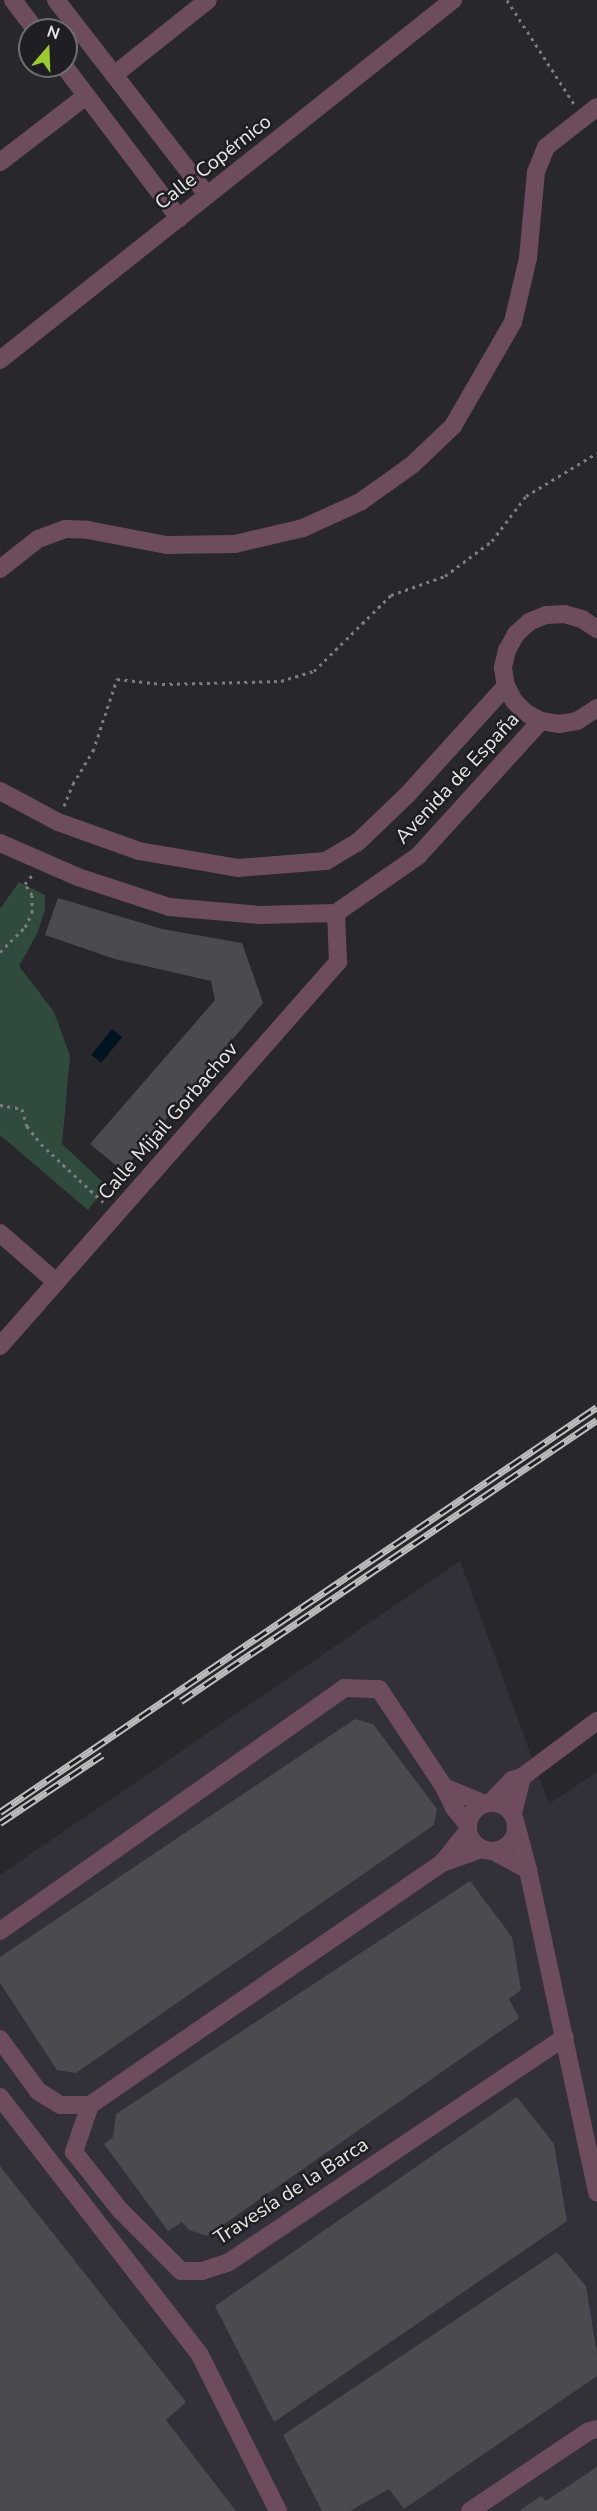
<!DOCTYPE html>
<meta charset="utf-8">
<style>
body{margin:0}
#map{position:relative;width:597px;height:2511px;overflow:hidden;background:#28282c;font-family:"Nunito Sans",sans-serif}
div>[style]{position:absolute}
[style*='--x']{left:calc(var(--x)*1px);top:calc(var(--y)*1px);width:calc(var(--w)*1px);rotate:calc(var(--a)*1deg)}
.built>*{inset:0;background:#323039}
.green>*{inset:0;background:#304a3e}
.water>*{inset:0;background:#001321;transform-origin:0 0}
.building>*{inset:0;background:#4b4a4f}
.path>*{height:3px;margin-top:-1.5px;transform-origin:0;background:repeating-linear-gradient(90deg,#7d7d80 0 3px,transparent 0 7.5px)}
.minor>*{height:18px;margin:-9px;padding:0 9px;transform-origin:9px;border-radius:9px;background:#6d4c5d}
.minor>.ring{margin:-9px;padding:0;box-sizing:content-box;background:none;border:18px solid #6d4c5d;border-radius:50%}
.rail>*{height:7px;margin-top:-3.5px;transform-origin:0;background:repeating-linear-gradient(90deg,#1f1e22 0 14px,#bebec0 0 28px);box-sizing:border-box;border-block:2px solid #bebec0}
span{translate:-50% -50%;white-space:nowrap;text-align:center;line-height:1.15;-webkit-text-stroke:5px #1f1e22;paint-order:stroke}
.street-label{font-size:20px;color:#e8e8ea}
.north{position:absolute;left:18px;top:18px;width:60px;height:60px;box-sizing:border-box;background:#1f1e22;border:2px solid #6f6f72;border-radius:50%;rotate:19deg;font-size:16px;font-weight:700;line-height:24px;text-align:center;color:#e8e8ea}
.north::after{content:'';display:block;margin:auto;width:21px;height:27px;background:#9dca2f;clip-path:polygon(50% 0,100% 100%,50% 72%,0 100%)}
</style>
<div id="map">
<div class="built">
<div style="clip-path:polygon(460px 1561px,549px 1804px,597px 1772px,597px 2511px,0 2511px,0 1875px)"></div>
</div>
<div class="green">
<div style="clip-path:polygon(19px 882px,45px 895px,45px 910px,37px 934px,19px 966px,54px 1012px,70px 1056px,62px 1144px,107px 1186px,88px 1210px,0 1135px,0 909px)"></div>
</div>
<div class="water">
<div style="left:112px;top:1029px;width:13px;height:33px;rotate:39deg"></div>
</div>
<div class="building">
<div style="clip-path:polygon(58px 898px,162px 929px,242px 943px,263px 1003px,123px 1171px,90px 1144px,215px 1000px,211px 981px,115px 959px,45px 935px)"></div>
<div style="clip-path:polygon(355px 1719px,373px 1724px,437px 1809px,434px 1825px,76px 2073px,57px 2070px,0 1983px,0 1957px)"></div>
<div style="clip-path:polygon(470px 1881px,512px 1937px,521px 1990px,509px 1999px,519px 2018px,207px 2236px,189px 2230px,182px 2222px,168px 2231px,104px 2144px,113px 2137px,116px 2114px)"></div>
<div style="clip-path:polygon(517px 2097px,554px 2144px,567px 2221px,274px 2422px,215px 2306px)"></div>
<div style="clip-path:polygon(0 2166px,186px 2402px,166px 2420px,236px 2511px,0 2511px)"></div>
<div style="clip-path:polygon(557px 2252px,586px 2286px,597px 2354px,597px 2376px,404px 2509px,389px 2489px,350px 2511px,322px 2511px,283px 2435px)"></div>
<div style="clip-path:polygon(597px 2467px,597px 2511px,519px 2511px,541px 2496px,546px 2501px)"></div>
</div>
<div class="path">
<div style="--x:507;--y:0;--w:124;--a:57.2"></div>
<div style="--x:64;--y:806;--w:24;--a:-68"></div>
<div style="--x:73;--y:784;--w:39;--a:-59"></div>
<div style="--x:93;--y:751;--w:76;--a:-71.6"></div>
<div style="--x:117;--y:679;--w:45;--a:6.3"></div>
<div style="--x:162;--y:684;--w:119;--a:-1.4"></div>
<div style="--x:281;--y:681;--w:34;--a:-17"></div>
<div style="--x:314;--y:671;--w:108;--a:-44.6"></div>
<div style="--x:391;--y:595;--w:57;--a:-19.4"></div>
<div style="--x:445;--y:576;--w:59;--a:-36.7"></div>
<div style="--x:492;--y:541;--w:56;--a:-52.9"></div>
<div style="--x:526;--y:496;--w:83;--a:-31.2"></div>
<div style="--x:0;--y:952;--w:35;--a:-45"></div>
<div style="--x:25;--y:927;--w:16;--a:-63"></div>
<div style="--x:32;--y:913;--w:18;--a:-90"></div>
<div style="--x:32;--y:895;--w:13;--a:-122"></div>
<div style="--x:25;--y:884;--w:13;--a:-51"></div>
<div style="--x:0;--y:1105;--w:22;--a:10"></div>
<div style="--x:22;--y:1109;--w:18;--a:74"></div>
<div style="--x:27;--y:1126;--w:23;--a:52"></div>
<div style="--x:41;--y:1144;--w:85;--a:43.1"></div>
</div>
<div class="minor">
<div style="--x:13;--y:0;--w:38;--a:53"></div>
<div style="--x:56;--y:0;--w:247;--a:52.2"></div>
<div style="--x:64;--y:66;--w:191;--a:52.9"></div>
<div style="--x:114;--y:75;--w:120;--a:-38.6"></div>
<div style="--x:0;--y:162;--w:108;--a:-37.5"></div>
<div style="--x:0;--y:360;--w:579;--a:-38.47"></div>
<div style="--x:0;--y:569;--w:48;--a:-38.3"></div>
<div style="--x:38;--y:539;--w:29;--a:-20"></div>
<div style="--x:65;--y:529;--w:23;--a:2"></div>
<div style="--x:88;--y:530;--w:80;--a:10.8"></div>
<div style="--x:167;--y:545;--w:68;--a:-0.8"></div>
<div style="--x:235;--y:544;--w:70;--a:-13.2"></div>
<div style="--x:303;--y:528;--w:63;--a:-24.5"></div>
<div style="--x:360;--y:502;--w:64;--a:-35.4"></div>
<div style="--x:412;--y:465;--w:57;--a:-43.6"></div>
<div style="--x:453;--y:426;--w:120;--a:-60"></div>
<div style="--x:513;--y:322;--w:66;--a:-76.8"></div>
<div style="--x:528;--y:258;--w:86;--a:-84.7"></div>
<div style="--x:536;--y:172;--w:27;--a:-68"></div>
<div style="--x:546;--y:147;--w:65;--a:-38.1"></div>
<div style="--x:597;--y:629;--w:18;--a:-146"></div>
<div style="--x:582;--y:619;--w:18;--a:-164"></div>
<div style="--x:565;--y:614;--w:19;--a:177"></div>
<div style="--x:546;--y:615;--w:18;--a:158"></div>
<div style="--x:529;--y:622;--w:18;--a:137"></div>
<div style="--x:516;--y:634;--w:18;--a:119"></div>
<div style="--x:507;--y:650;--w:18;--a:103"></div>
<div style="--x:503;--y:668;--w:18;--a:81"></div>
<div style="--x:506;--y:686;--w:17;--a:62"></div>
<div style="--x:514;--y:701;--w:17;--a:45"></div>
<div style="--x:526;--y:713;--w:17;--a:28"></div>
<div style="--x:541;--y:721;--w:18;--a:9"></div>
<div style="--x:559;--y:724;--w:18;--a:-9"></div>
<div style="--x:577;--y:721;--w:24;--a:-33"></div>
<div style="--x:0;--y:791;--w:66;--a:28.1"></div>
<div style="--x:58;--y:822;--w:86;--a:19.7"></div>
<div style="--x:139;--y:851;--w:100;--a:9.7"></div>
<div style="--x:238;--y:868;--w:88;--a:-4.5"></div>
<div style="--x:326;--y:861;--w:37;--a:-31"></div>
<div style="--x:358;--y:842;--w:69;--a:-43.8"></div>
<div style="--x:408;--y:794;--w:146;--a:-47.8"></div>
<div style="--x:0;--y:843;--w:85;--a:23.6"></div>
<div style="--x:78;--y:877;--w:96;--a:18.2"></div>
<div style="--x:169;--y:907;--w:91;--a:5"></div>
<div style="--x:260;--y:915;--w:76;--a:-1.5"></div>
<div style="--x:336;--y:913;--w:100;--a:-34.8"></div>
<div style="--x:418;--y:856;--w:183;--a:-47.7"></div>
<div style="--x:0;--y:1233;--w:74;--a:41.2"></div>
<div style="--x:0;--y:1346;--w:512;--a:-48.65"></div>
<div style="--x:338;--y:962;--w:49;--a:-92.3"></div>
<div style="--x:522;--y:1777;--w:94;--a:-36.7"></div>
<div class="ring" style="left:468px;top:1803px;width:30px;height:30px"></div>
<div style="--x:490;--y:1803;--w:32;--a:-46"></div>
<div style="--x:512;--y:1780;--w:10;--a:-17"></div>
<div style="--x:522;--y:1777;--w:38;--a:104"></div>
<div style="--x:468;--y:1825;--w:22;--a:-129"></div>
<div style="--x:454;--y:1808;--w:23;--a:-115"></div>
<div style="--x:444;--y:1787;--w:44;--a:22.5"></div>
<div style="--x:468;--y:1831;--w:41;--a:129.1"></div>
<div style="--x:442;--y:1863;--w:42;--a:-19.3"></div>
<div style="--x:493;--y:1851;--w:40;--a:28"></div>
<div style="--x:528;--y:1870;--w:43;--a:-104.7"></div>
<div style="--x:528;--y:1870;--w:330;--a:77.9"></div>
<div style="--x:0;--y:1931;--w:421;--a:-35.2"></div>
<div style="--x:344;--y:1688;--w:35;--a:2"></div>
<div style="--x:379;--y:1689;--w:118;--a:56.4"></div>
<div style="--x:0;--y:2039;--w:64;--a:53.8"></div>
<div style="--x:38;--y:2091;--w:26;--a:32"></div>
<div style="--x:60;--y:2105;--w:30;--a:0"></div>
<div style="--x:90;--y:2105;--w:427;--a:-34.5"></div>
<div style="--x:0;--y:2097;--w:326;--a:52.2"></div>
<div style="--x:200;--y:2355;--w:174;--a:63.4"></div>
<div style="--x:90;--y:2105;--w:50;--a:108.8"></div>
<div style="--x:74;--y:2152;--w:74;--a:51.6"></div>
<div style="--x:120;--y:2210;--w:86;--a:45"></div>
<div style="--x:181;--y:2271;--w:21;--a:0"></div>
<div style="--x:202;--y:2271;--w:28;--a:-18"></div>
<div style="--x:229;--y:2262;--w:404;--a:-33.8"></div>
<div style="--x:470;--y:2511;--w:143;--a:-33.9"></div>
<div style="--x:589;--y:2431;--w:8;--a:-14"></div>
</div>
<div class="rail">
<div style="--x:181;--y:1701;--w:502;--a:-34.04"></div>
<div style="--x:0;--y:1812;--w:721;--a:-34.15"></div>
<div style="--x:0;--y:1823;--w:123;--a:-33.7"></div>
</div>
<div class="street-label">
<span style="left:213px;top:162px;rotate:-38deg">Calle Copérnico</span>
<span style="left:457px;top:778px;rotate:-47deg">Avenida de España</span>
<span style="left:168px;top:1121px;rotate:-49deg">Calle Mijail Gorbachov</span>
<span style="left:291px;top:2191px;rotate:-33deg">Travesía de la Barca</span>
</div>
<div class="north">N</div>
</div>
